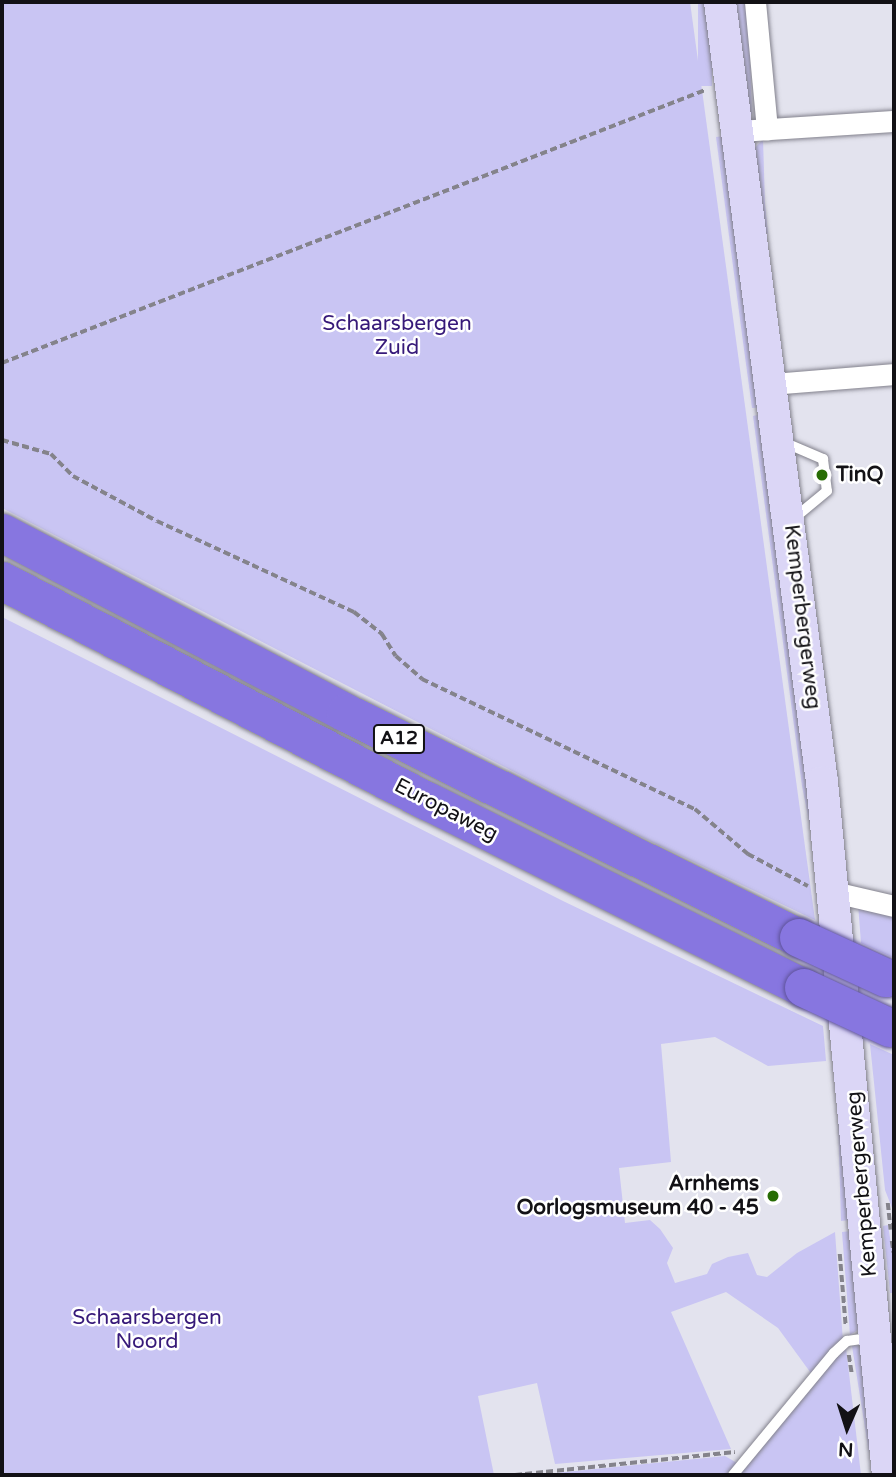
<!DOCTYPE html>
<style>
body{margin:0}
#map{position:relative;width:896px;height:1477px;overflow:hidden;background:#e3e3ee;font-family:"Varela Round",sans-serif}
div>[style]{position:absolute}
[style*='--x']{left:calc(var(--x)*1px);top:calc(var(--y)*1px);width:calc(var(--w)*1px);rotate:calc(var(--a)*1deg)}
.green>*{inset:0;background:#c9c5f3;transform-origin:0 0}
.path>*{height:3.5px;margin-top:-1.75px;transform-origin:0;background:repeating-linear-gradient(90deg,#84838b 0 7px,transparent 0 10.5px)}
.roads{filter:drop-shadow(0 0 2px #82818c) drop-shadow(0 0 2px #82818c)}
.service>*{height:10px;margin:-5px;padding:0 5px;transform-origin:5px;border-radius:5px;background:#fff}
.minor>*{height:21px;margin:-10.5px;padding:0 10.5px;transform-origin:10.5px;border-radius:10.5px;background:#fff}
.secondary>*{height:32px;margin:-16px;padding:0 16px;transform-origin:16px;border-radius:16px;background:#dbd6f6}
.motorway>*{height:38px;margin:-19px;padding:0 19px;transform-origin:19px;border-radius:19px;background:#8776e0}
.bridges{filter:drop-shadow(0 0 2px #5e5399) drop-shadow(0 0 2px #5e5399)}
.motorway-bridge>*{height:38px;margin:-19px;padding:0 19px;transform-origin:19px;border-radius:19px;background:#8776e0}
.dots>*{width:19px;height:19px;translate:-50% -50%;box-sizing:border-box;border:4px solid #fff;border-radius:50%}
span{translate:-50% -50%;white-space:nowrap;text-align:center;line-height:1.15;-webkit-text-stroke:5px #fff;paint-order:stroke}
.shield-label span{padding:2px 5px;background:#fff;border:2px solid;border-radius:5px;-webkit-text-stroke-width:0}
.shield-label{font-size:19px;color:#121115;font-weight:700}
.park-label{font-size:21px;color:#361979}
.poi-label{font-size:21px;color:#121115;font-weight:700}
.left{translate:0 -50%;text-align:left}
.right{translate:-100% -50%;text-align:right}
.street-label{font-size:21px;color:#121115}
.frame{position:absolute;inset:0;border:4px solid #121115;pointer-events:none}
.north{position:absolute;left:812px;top:1393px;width:70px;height:70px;-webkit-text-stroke:5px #fff;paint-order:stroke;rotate:183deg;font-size:19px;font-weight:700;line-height:28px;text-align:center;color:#121115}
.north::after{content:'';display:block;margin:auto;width:24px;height:32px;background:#121115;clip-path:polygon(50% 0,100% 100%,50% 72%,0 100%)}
</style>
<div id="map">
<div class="green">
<div style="clip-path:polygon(2px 2px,690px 2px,815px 920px,629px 831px,2px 508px)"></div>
<div style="left:698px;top:2px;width:14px;height:84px"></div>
<div style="clip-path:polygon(730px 2px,748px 2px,752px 114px,749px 114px)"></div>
<div style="clip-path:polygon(730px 135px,766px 407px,752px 408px,743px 342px,716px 137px)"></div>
<div style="clip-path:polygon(763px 139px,765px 204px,768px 234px,760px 229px,753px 150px)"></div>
<div style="clip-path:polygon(766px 413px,814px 846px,802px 786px,753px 416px)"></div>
<div style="clip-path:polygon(2px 617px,563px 901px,823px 1026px,826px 1061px,768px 1066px,715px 1037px,661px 1044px,671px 1162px,619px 1168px,625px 1223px,650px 1220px,660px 1229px,673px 1248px,667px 1263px,675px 1283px,707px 1274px,712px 1264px,728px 1257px,748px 1253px,757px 1275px,767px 1277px,797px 1253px,835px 1232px,843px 1341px,813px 1376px,778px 1328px,726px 1292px,671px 1312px,731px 1449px,555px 1464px,537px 1383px,478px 1396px,494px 1475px,2px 1475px)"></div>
<div style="clip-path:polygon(858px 904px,894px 912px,894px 958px,861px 943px)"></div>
<div style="clip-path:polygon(870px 1044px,894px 1055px,894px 1238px,892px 1208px,885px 1190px)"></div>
<div style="clip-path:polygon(837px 1082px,850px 1220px,841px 1221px)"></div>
<div style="clip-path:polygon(888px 1225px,894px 1264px,894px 1293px,890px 1293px,883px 1226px)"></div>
<div style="clip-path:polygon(851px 1231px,866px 1325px,850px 1335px,842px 1232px)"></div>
<div style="clip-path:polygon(860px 1345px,872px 1389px,869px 1453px,852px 1346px)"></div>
<div style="clip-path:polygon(846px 1348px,861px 1475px,738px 1475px,836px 1356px)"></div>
<div style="clip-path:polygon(725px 1456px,737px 1463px,726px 1475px,535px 1475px)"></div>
</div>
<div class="path">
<div style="--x:2;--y:363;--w:754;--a:-21.22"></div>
<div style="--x:2;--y:440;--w:51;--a:15.9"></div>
<div style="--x:51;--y:454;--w:31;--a:45"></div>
<div style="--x:73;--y:476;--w:95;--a:28.2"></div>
<div style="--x:157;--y:521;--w:217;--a:24.8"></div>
<div style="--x:354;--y:612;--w:36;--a:38"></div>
<div style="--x:382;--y:634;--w:26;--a:58"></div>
<div style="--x:396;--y:656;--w:35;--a:41"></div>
<div style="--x:422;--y:679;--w:302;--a:25.5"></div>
<div style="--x:695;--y:809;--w:70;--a:40.3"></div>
<div style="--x:748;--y:854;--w:68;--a:28.1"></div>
<div style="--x:888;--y:1203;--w:27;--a:84"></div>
<div style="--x:892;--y:1241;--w:12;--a:81"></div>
<div style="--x:840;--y:1254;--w:73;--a:85.3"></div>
<div style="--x:849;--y:1355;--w:20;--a:81"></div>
<div style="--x:515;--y:1475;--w:221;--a:-6"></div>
</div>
<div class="roads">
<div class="service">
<div style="--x:781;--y:441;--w:46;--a:23.2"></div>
<div style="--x:823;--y:459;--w:32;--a:83"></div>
<div style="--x:827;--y:491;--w:45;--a:140.4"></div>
<div style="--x:733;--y:1475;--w:158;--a:-50.4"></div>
<div style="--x:834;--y:1353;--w:18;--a:-43"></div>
<div style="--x:847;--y:1341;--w:27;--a:-8"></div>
</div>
<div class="minor">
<div style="--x:755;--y:2;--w:128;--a:84.6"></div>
<div style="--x:738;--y:131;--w:156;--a:-3.7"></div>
<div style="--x:771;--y:384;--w:123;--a:-4.6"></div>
<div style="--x:834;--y:892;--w:62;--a:13.1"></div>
</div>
<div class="secondary">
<div style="--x:720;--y:2;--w:787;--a:82.55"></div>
<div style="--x:822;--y:782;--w:696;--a:84.56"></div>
</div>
<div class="motorway">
<div style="--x:2;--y:533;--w:388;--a:27.6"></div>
<div style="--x:346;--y:713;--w:506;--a:26.41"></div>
<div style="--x:2;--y:581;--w:481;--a:27.4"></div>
<div style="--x:429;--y:802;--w:419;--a:26.4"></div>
</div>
</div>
<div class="bridges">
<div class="motorway-bridge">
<div style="--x:799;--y:938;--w:96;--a:24.7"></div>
<div style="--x:804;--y:988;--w:95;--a:24.9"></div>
</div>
</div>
<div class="dots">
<div style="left:822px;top:475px;background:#276c04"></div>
<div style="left:773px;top:1196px;background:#276c04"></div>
</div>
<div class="shield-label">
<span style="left:399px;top:739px">A12</span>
</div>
<div class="park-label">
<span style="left:397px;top:336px">Schaarsbergen<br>Zuid</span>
<span style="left:147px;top:1330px">Schaarsbergen<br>Noord</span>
</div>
<div class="poi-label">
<span class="left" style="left:836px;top:475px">TinQ</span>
<span class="right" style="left:759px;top:1196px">Arnhems<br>Oorlogsmuseum 40 - 45</span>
</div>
<div class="street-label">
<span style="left:802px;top:617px;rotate:83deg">Kemperbergerweg</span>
<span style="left:446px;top:810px;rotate:27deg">Europaweg</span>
<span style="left:862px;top:1184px;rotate:-95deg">Kemperbergerweg</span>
</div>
<div class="frame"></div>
<div class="north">N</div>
</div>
